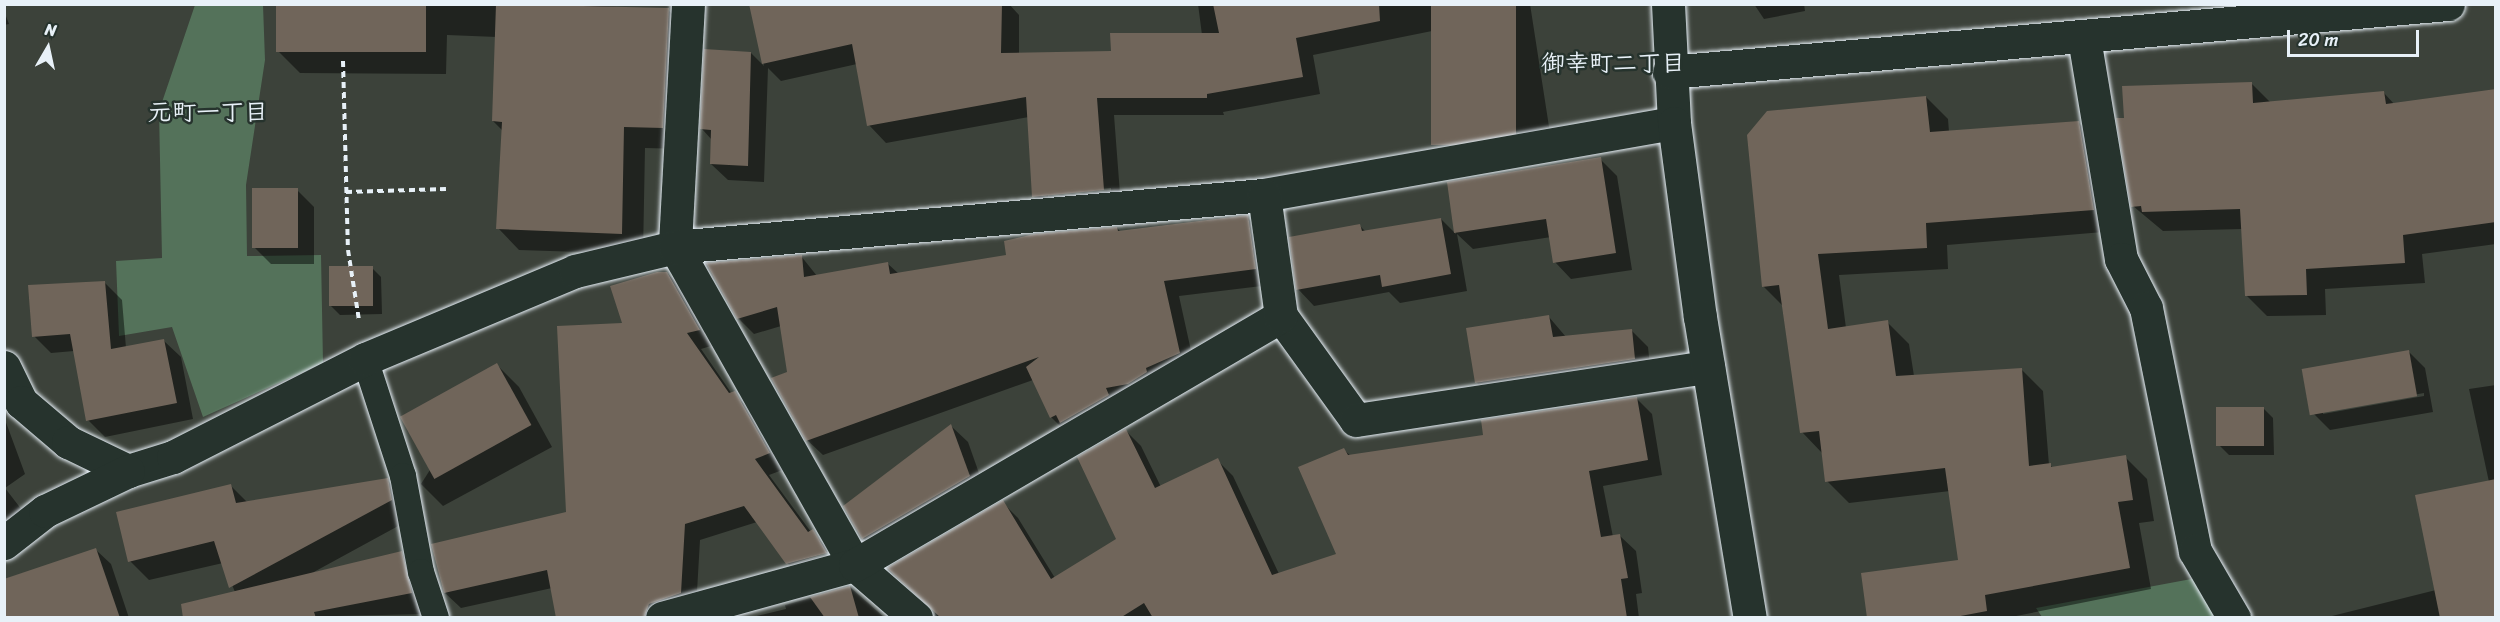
<!DOCTYPE html>
<meta charset="utf-8">
<style>
body{margin:0}
#map{position:relative;width:2500px;height:622px;overflow:hidden;background:#3c423a;font-family:Sriracha,"Klee One",sans-serif}
div>[style]{position:absolute}
[style*='--x']{left:calc(var(--x)*1px);top:calc(var(--y)*1px);width:calc(var(--w)*1px);rotate:calc(var(--a)*1deg)}
.green>*{inset:0;background:#54725a}
.shadow>*{inset:0;background:#0007}
.building>*{inset:0;background:#70655a;transform-origin:0 0}
.path>*{height:4px;margin-top:-2px;transform-origin:0;background:repeating-linear-gradient(90deg,#e8f1f8 0 6px,transparent 0 10.5px)}
.roads{filter:drop-shadow(0 0 2px #e8f1f8) drop-shadow(0 0 2px #e8f1f8)}
.service>*{height:26px;margin:-13px;padding:0 13px;transform-origin:13px;border-radius:13px;background:#26332d}
.minor>*{height:33px;margin:-16.5px;padding:0 16.5px;transform-origin:16.5px;border-radius:16.5px;background:#26332d}
.tertiary>*{height:33px;margin:-16.5px;padding:0 16.5px;transform-origin:16.5px;border-radius:16.5px;background:#26332d}
span{translate:-50% -50%;white-space:nowrap;text-align:center;line-height:1.15;-webkit-text-stroke:5px #26332d;paint-order:stroke}
.neighbourhood-label{font-size:24px;color:#e8f1f8;font-weight:700}
.frame{position:absolute;inset:0;border:6px solid #e8f1f8;pointer-events:none}
.north{position:absolute;left:18px;top:18px;width:60px;height:60px;-webkit-text-stroke:4px #26332d;paint-order:stroke;rotate:9deg;font-size:16px;font-weight:700;line-height:24px;text-align:center;color:#e8f1f8}
.north::after{content:'';display:block;margin:auto;width:21px;height:27px;background:#e8f1f8;clip-path:polygon(50% 0,100% 100%,50% 72%,0 100%)}
.scale{position:absolute;left:2287px;top:30px;width:132px;height:27px;box-sizing:border-box;border:3px solid #e8f1f8;border-top:0;padding-left:8px;font-size:18px;line-height:21px;white-space:nowrap;color:#e8f1f8;-webkit-text-stroke:4px #26332d;paint-order:stroke}
</style>
<div id="map">
<div class="green">
<div style="clip-path:polygon(195px 5px,263px 5px,265px 60px,246px 185px,247px 256px,321px 255px,323px 363px,203px 417px,172px 327px,119px 336px,116px 261px,162px 258px,159px 111px)"></div>
<div style="clip-path:polygon(2202px 577px,2223px 617px,2042px 617px,2036px 608px)"></div>
</div>
<div class="shadow">
<div style="clip-path:polygon(277px 4px,566px 4px,668px 10px,690px 31px,684px 149px,645px 148px,643px 254px,519px 250px,498px 228px,503px 131px,493px 121px,497px 37px,447px 35px,446px 74px,300px 73px,278px 51px)"></div>
<div style="clip-path:polygon(evenodd,751px 4px,1009px 4px,1019px 15px,1019px 54px,1112px 52px,1202px 35px,1198px 4px,1530px 4px,1552px 146px,1473px 159px,1456px 142px,1437px 30px,1313px 55px,1320px 94px,1223px 112px,1224px 115px,1114px 115px,1121px 207px,1051px 214px,1033px 196px,1029px 117px,886px 143px,869px 125px,857px 64px,781px 81px,768px 68px,764px 182px,728px 180px,711px 164px,712px 140px,702px 129px,751px 53px,764px 66px,751px 4px,1111px 188px,1111px 191px,1048px 197px,1048px 194px,1111px 188px)"></div>
<div style="clip-path:polygon(1754px 4px,1804px 4px,1805px 11px,1764px 19px)"></div>
<div style="clip-path:polygon(4px 11px,9px 24px,4px 25px)"></div>
<div style="clip-path:polygon(2251px 83px,2271px 103px,2384px 93px,2395px 105px,2496px 91px,2496px 244px,2422px 254px,2425px 283px,2325px 289px,2326px 315px,2267px 316px,2247px 296px,2242px 229px,2163px 231px,2133px 206px,2126px 119px)"></div>
<div style="clip-path:polygon(1926px 97px,1948px 119px,1949px 132px,2078px 122px,2100px 144px,2115px 231px,1947px 245px,1948px 269px,1839px 275px,1846px 328px,1887px 322px,1909px 344px,1914px 376px,2021px 369px,2043px 391px,2049px 465px,2054px 468px,2125px 457px,2147px 479px,2154px 521px,2139px 523px,2151px 589px,2006px 618px,1868px 618px,1960px 561px,1950px 491px,1849px 503px,1827px 481px,1823px 454px,1802px 432px,1783px 306px,1763px 286px)"></div>
<div style="clip-path:polygon(1600px 159px,1617px 176px,1632px 270px,1571px 279px,1555px 262px,1551px 237px,1473px 249px,1457px 234px,1467px 291px,1400px 303px,1389px 292px,1314px 306px,1298px 289px,1360px 226px,1366px 232px,1441px 219px,1456px 234px,1449px 183px)"></div>
<div style="clip-path:polygon(297px 190px,314px 207px,314px 264px,271px 264px,254px 247px)"></div>
<div style="clip-path:polygon(1247px 217px,1263px 233px,1270px 285px,1179px 296px,1195px 369px,1067px 433px,1051px 417px,1033px 380px,823px 455px,807px 440px,789px 373px,781px 326px,754px 334px,738px 318px,801px 256px,817px 276px,887px 263px,899px 274px,1008px 256px,1117px 228px,1121px 232px)"></div>
<div style="clip-path:polygon(372px 268px,381px 277px,382px 314px,340px 315px,331px 306px)"></div>
<div style="clip-path:polygon(667px 273px,683px 289px,714px 345px,701px 349px,732px 394px,750px 408px,785px 469px,769px 475px,811px 532px,831px 551px,789px 565px,757px 522px,700px 540px,696px 609px,670px 618px,557px 618px,552px 588px,461px 608px,445px 593px,567px 513px,624px 324px)"></div>
<div style="clip-path:polygon(105px 283px,122px 300px,126px 348px,164px 341px,181px 357px,193px 419px,105px 437px,88px 420px,74px 351px,51px 353px,34px 336px)"></div>
<div style="clip-path:polygon(1549px 317px,1566px 337px,1631px 330px,1648px 347px,1651px 375px,1493px 399px,1476px 382px)"></div>
<div style="clip-path:polygon(evenodd,2408px 351px,2425px 368px,2433px 412px,2330px 430px,2313px 413px,2408px 351px,2424px 393px,2424px 396px,2323px 414px,2323px 411px,2424px 393px)"></div>
<div style="clip-path:polygon(497px 365px,519px 387px,552px 447px,443px 506px,421px 484px)"></div>
<div style="clip-path:polygon(2496px 385px,2496px 618px,2324px 618px,2436px 590px,2489px 482px,2469px 389px)"></div>
<div style="clip-path:polygon(1636px 398px,1652px 414px,1662px 475px,1603px 486px,1613px 537px,1620px 536px,1636px 551px,1642px 593px,1636px 594px,1639px 618px,935px 618px,935px 612px,1002px 502px,1018px 518px,1055px 578px,1118px 539px,1125px 430px,1141px 446px,1161px 487px,1217px 460px,1233px 476px,1279px 574px,1338px 555px,1344px 450px,1351px 456px,1485px 436px)"></div>
<div style="clip-path:polygon(2264px 409px,2273px 418px,2274px 455px,2229px 455px,2220px 446px)"></div>
<div style="clip-path:polygon(4px 417px,25px 474px,5px 488px,35px 527px,4px 552px)"></div>
<div style="clip-path:polygon(951px 426px,968px 442px,986px 493px,880px 555px,863px 538px)"></div>
<div style="clip-path:polygon(387px 480px,407px 499px,411px 519px,312px 573px,401px 553px,416px 567px,428px 614px,239px 618px,235px 592px,223px 563px,149px 580px,130px 561px,230px 485px,247px 502px)"></div>
<div style="clip-path:polygon(96px 550px,111px 564px,129px 618px,4px 618px)"></div>
<div style="clip-path:polygon(832px 553px,803px 579px,789px 565px)"></div>
<div style="clip-path:polygon(850px 587px,885px 618px,748px 618px,786px 609px,785px 605px)"></div>
</div>
<div class="building">
<div style="left:276px;top:4px;width:150px;height:48px"></div>
<div style="clip-path:polygon(496px 4px,669px 8px,663px 128px,624px 127px,622px 234px,496px 229px,502px 122px,492px 121px)"></div>
<div style="clip-path:polygon(749px 4px,1002px 4px,1001px 53px,1111px 51px,1110px 33px,1219px 33px,1213px 4px,1379px 4px,1380px 21px,1296px 38px,1303px 77px,1207px 94px,1207px 98px,1097px 98px,1104px 190px,1032px 197px,1026px 97px,867px 126px,852px 44px,762px 64px)"></div>
<div style="left:1431px;top:4px;width:85px;height:141px"></div>
<div style="clip-path:polygon(704px 49px,751px 52px,748px 166px,710px 164px,711px 130px,700px 129px)"></div>
<div style="clip-path:polygon(2252px 82px,2253px 103px,2384px 91px,2386px 104px,2496px 89px,2496px 222px,2403px 235px,2405px 263px,2306px 269px,2307px 295px,2245px 296px,2240px 209px,2142px 212px,2141px 206px,2131px 207px,2116px 118px,2124px 118px,2122px 86px)"></div>
<div style="clip-path:polygon(1926px 96px,1930px 132px,2079px 121px,2094px 210px,1926px 223px,1927px 248px,1818px 254px,1828px 329px,1888px 320px,1896px 376px,2022px 368px,2029px 466px,2051px 463px,2051px 467px,2126px 455px,2133px 500px,2118px 502px,2130px 568px,1985px 595px,1987px 611px,1950px 618px,1867px 618px,1861px 573px,1958px 560px,1945px 468px,1825px 482px,1819px 431px,1800px 433px,1779px 285px,1762px 287px,1747px 135px,1767px 111px)"></div>
<div style="clip-path:polygon(1601px 157px,1616px 253px,1553px 263px,1546px 219px,1454px 233px,1447px 182px)"></div>
<div style="left:252px;top:188px;width:46px;height:60px"></div>
<div style="clip-path:polygon(1248px 215px,1256px 269px,1164px 281px,1180px 353px,1146px 368px,1147px 372px,1128px 384px,1106px 388px,1109px 395px,1060px 423px,1056px 415px,1050px 418px,1026px 367px,1039px 357px,806px 441px,771px 378px,787px 372px,777px 307px,737px 319px,706px 263px,802px 255px,804px 277px,888px 262px,890px 274px,1006px 255px,1004px 241px,1034px 234px,1117px 227px,1118px 231px)"></div>
<div style="clip-path:polygon(1441px 218px,1451px 274px,1382px 287px,1380px 275px,1296px 290px,1289px 237px,1360px 224px,1362px 231px)"></div>
<div style="left:329px;top:266px;width:44px;height:40px"></div>
<div style="clip-path:polygon(657px 272px,667px 272px,700px 330px,687px 333px,729px 393px,735px 391px,770px 453px,755px 459px,808px 532px,813px 529px,827px 553px,786px 564px,744px 506px,685px 524px,681px 593px,649px 604px,644px 618px,556px 618px,547px 570px,444px 593px,431px 544px,566px 512px,557px 326px,622px 323px,610px 286px)"></div>
<div style="clip-path:polygon(105px 281px,111px 349px,164px 339px,177px 403px,86px 421px,70px 334px,32px 337px,28px 285px)"></div>
<div style="clip-path:polygon(1549px 315px,1553px 337px,1632px 329px,1635px 359px,1475px 383px,1466px 328px)"></div>
<div style="left:2409px;top:350px;width:47px;height:109px;rotate:80deg"></div>
<div style="left:497px;top:363px;width:71px;height:111px;rotate:61deg"></div>
<div style="clip-path:polygon(1637px 397px,1648px 460px,1589px 471px,1601px 537px,1620px 534px,1628px 578px,1621px 579px,1627px 618px,1153px 618px,1144px 603px,1120px 618px,941px 618px,887px 568px,1003px 500px,1051px 579px,1116px 539px,1077px 457px,1126px 429px,1155px 488px,1218px 458px,1272px 575px,1336px 554px,1298px 467px,1344px 448px,1348px 455px,1483px 435px,1481px 420px)"></div>
<div style="left:2216px;top:407px;width:48px;height:39px"></div>
<div style="clip-path:polygon(951px 424px,970px 476px,862px 539px,843px 506px)"></div>
<div style="clip-path:polygon(388px 478px,392px 500px,229px 588px,214px 541px,128px 562px,116px 512px,231px 484px,236px 503px)"></div>
<div style="clip-path:polygon(2496px 479px,2496px 618px,2440px 618px,2415px 495px)"></div>
<div style="clip-path:polygon(96px 548px,120px 618px,4px 618px,4px 579px)"></div>
<div style="clip-path:polygon(402px 551px,412px 593px,314px 612px,316px 618px,183px 618px,181px 604px)"></div>
<div style="clip-path:polygon(850px 586px,859px 618px,825px 618px,810px 597px)"></div>
</div>
<div class="path">
<div style="--x:343;--y:61;--w:189;--a:88.5"></div>
<div style="--x:348;--y:250;--w:71;--a:81.1"></div>
<div style="--x:346;--y:192;--w:100;--a:-1.7"></div>
</div>
<div class="roads">
<div class="service">
<div style="--x:365;--y:359;--w:123;--a:72"></div>
<div style="--x:403;--y:476;--w:98;--a:79.4"></div>
<div style="--x:421;--y:572;--w:48;--a:71.9"></div>
</div>
<div class="minor">
<div style="--x:688;--y:4;--w:243;--a:93.1"></div>
<div style="--x:675;--y:247;--w:365;--a:60.5"></div>
<div style="--x:855;--y:565;--w:81;--a:41"></div>
<div style="--x:2084;--y:38;--w:224;--a:80.5"></div>
<div style="--x:2121;--y:259;--w:55;--a:63"></div>
<div style="--x:2146;--y:308;--w:248;--a:78.6"></div>
<div style="--x:2195;--y:551;--w:78;--a:59.8"></div>
<div style="--x:1281;--y:316;--w:128;--a:54.2"></div>
<div style="--x:1356;--y:420;--w:356;--a:-8.6"></div>
<div style="--x:4;--y:367;--w:39;--a:64"></div>
<div style="--x:21;--y:402;--w:62;--a:40.4"></div>
<div style="--x:68;--y:442;--w:67;--a:25.8"></div>
<div style="--x:128;--y:471;--w:47;--a:-17.3"></div>
<div style="--x:173;--y:457;--w:216;--a:-27"></div>
<div style="--x:365;--y:359;--w:228;--a:-22.7"></div>
<div style="--x:575;--y:271;--w:103;--a:-13.5"></div>
<div style="--x:675;--y:247;--w:591;--a:-5.05"></div>
<div style="--x:1264;--y:195;--w:416;--a:-10"></div>
<div style="--x:4;--y:543;--w:52;--a:-38"></div>
<div style="--x:45;--y:511;--w:92;--a:-25.7"></div>
<div style="--x:662;--y:618;--w:200;--a:-15.4"></div>
<div style="--x:855;--y:565;--w:493;--a:-30.3"></div>
<div style="--x:1281;--y:316;--w:122;--a:-98"></div>
</div>
<div class="tertiary">
<div style="--x:1668;--y:4;--w:119;--a:87.1"></div>
<div style="--x:1674;--y:123;--w:196;--a:82.4"></div>
<div style="--x:1700;--y:317;--w:305;--a:80.6"></div>
<div style="--x:1669;--y:72;--w:782;--a:-4.99"></div>
</div>
</div>
<div class="neighbourhood-label">
<span style="left:1613px;top:64px">御幸町二丁目</span>
<span style="left:208px;top:113px">元町一丁目</span>
</div>
<div class="frame"></div>
<div class="north">N</div>
<div class="scale">20 m</div>
</div>
